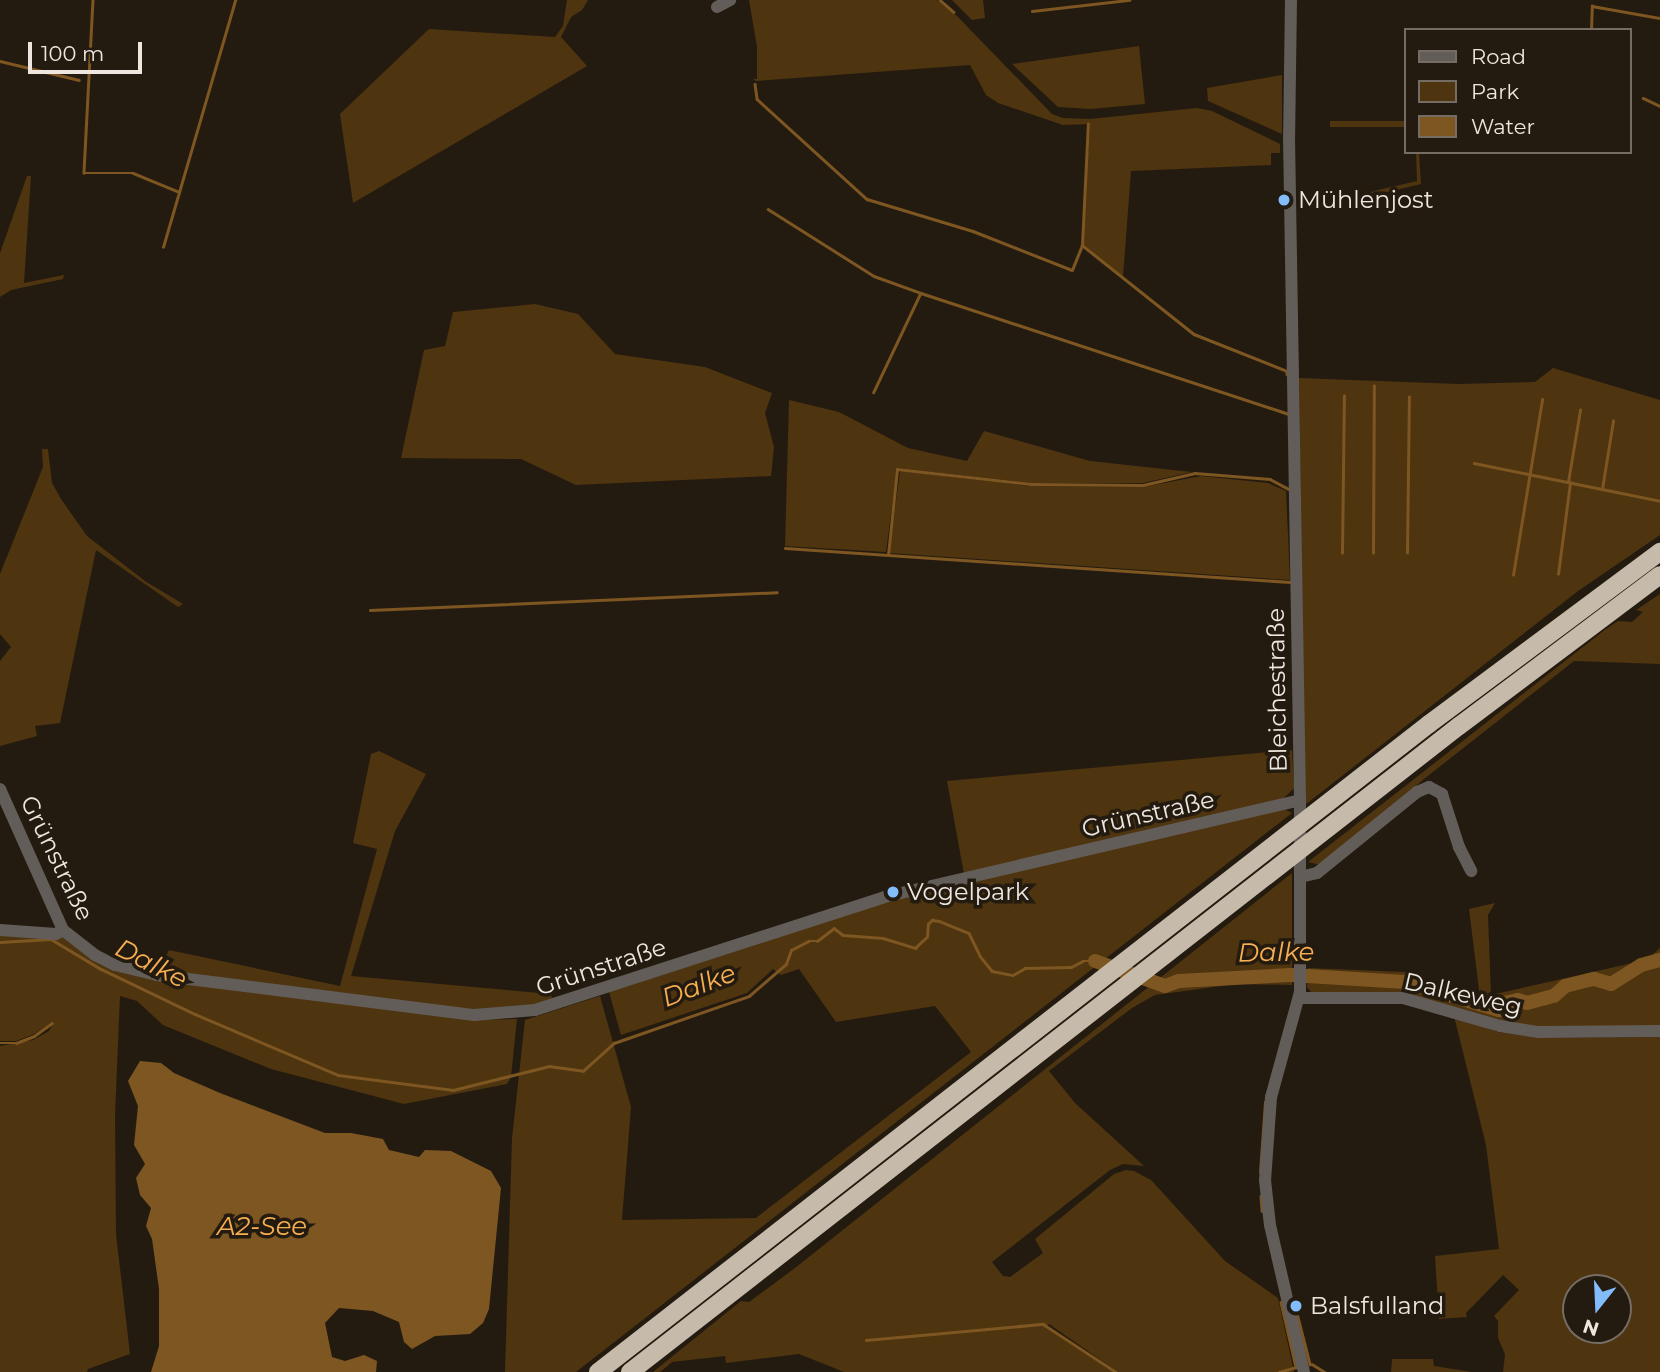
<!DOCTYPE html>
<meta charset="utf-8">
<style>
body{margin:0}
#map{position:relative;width:1660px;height:1372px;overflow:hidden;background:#241b10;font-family:Montserrat,sans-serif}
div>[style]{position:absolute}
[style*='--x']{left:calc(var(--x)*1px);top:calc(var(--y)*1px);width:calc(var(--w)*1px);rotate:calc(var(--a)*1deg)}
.green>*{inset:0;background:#4e340f;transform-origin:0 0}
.water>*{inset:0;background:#7e5621}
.stream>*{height:2.5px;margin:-1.25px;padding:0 1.25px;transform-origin:1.25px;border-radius:1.25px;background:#7e5621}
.river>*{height:14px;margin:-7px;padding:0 7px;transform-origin:7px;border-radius:7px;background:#7e5621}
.minor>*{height:12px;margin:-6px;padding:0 6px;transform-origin:6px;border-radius:6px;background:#625d58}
.highway>*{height:18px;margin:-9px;padding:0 9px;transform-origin:9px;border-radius:9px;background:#c6baab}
.dots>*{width:19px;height:19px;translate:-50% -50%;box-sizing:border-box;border:4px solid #241b10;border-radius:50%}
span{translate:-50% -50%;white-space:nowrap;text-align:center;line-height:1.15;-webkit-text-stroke:7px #241b10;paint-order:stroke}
.poi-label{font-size:24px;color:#eee7e0}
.left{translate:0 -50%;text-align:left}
.street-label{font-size:24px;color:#eee7e0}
.water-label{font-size:26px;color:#f7af51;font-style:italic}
.legend{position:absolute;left:1404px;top:28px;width:228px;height:126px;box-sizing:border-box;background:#241b10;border:2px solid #756d63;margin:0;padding:9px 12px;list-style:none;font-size:21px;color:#eee7e0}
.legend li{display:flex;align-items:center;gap:14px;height:35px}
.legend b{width:35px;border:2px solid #756d63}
.north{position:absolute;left:1562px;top:1274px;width:70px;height:70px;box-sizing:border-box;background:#241b10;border:2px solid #756d63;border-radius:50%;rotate:198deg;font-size:19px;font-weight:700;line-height:28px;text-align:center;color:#eee7e0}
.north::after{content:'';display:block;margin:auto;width:24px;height:32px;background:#82bcfa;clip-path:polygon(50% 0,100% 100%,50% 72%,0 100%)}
.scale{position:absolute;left:28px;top:42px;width:114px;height:32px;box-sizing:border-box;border:4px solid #eee7e0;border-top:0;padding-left:9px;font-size:21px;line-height:24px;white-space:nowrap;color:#eee7e0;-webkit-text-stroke:5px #241b10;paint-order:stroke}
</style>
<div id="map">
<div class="green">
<div style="clip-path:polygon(567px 0,588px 0,582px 10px,571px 17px,561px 37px,587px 66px,353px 203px,340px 114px,429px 29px,555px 37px,563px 26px)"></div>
<div style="clip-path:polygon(749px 0,937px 0,958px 17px,1052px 114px,1063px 118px,1090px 119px,1197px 108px,1212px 111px,1280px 144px,1280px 153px,1271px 153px,1271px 165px,1131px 171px,1123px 277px,1082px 245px,1090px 124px,1063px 125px,998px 103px,986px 95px,970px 65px,756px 81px,753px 79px,757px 79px,757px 47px)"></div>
<div style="clip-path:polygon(952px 0,983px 0,985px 18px,972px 20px)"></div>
<div style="clip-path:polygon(1139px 46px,1145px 104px,1091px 109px,1058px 107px,1012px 64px)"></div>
<div style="clip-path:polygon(1282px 75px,1282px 134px,1208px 101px,1207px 88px)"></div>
<div style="left:1406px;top:121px;width:6px;height:76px;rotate:90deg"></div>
<div style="clip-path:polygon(1416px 152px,1419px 152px,1421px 184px,1358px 199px,1357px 195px,1417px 181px)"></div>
<div style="clip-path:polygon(27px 176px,31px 176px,24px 283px,64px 275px,63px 279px,11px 290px,0 297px,0 253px)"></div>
<div style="clip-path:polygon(535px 304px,578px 314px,615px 354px,705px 367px,772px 393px,765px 413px,774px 447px,771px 476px,576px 485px,521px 459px,401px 458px,424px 350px,445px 346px,453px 312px)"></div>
<div style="clip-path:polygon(1553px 368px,1660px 400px,1660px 535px,1578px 591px,1305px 805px,1299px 378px,1458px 384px,1535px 382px)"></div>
<div style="clip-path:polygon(789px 400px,839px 412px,908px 448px,967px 461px,984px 431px,1090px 461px,1192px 472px,1143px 483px,1031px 483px,897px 468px,886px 552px,785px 546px)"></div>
<div style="clip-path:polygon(42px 449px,48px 449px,52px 483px,61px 499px,87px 536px,145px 581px,183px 604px,178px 607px,96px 550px,60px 723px,35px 726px,37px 736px,0 746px,0 661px,11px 647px,0 634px,0 574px,43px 467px)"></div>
<div style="clip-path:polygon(900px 471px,1030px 486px,1143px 487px,1201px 476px,1268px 483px,1286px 491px,1290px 580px,889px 553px)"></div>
<div style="clip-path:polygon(1660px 594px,1660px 664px,1574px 661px,1424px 779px,1321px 865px,1308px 862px,1606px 629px,1618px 621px,1632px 622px,1643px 612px,1636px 610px)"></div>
<div style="clip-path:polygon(1292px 750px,1294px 788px,1283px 799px,964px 874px,947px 781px)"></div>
<div style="clip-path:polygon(379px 751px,426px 774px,395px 831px,351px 976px,551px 994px,553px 1002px,536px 1006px,475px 1011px,158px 972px,169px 950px,340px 986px,377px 849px,353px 843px,371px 754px)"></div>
<div style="clip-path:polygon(1282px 808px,1292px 813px,576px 1372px,505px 1372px,512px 1138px,525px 1020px,600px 996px,631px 1107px,622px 1220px,756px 1218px,971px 1052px,935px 1006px,836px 1022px,799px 969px,781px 975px,773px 969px,747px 993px,621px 1035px,609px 992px,885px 902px)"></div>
<div style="clip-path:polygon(1292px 873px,1292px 985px,1236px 984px,1155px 995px,1132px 1008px,1049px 1071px,1075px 1103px,1144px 1166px,1123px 1164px,1110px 1170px,992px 1262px,1003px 1276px,1010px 1277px,1043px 1253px,1035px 1239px,1114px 1174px,1126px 1170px,1134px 1171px,1151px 1180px,1225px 1261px,1278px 1298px,1294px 1372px,1118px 1372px,1049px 1324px,1046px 1328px,1113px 1372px,844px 1372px,799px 1354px,726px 1363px,725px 1356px,672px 1362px,660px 1372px,653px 1372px,741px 1301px,749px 1302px,795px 1268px)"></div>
<div style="clip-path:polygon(1495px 903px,1488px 915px,1491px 995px,1646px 960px,1660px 948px,1660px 1028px,1539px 1030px,1462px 1010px,1312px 993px,1307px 987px,1308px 968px,1405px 972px,1480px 998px,1469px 909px)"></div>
<div style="clip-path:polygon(0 933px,65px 937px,92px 958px,474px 1020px,517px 1019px,511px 1077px,507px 1084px,404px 1104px,271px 1069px,163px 1025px,137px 1001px,120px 996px,115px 1115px,116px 1234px,130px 1354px,88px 1369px,87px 1372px,0 1372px,0 1046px,33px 1040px,49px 1031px,54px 1021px,34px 1034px,16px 1041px,0 1041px)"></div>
<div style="clip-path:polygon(evenodd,1454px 1016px,1498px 1032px,1539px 1038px,1660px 1037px,1660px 1372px,1503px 1372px,1505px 1354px,1498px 1338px,1498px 1321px,1494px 1316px,1519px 1290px,1503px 1275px,1466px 1313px,1467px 1317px,1439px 1319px,1435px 1256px,1499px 1249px,1486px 1145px,1454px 1016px,1576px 1288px,1618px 1288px,1618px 1330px,1576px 1330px,1576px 1288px)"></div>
<div style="clip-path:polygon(1392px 1359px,1433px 1359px,1434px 1366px,1472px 1372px,1391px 1372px)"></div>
</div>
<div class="water">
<div style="clip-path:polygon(140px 1061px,161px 1063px,174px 1073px,220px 1093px,325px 1133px,351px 1133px,383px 1139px,389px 1150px,419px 1157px,425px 1150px,451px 1151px,491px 1171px,501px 1188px,489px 1309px,483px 1323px,470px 1334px,435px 1336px,412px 1349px,404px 1342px,399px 1322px,373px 1311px,339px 1308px,325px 1323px,332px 1357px,345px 1361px,364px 1355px,377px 1361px,376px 1372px,151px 1372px,159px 1346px,159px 1289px,152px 1239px,146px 1226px,151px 1208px,140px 1195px,136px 1178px,145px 1164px,134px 1145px,138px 1106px,128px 1081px)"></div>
</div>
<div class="stream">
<div style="--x:93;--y:0;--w:173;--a:93"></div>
<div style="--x:84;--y:173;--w:49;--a:0"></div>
<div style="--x:133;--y:173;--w:50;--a:22.4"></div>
<div style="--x:940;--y:0;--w:18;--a:41"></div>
<div style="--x:1032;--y:11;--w:98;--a:-6.5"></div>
<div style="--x:1591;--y:30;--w:24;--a:-88"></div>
<div style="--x:1592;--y:6;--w:69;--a:10"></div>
<div style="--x:0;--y:61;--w:81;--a:13.5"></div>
<div style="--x:755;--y:84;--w:15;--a:82"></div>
<div style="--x:757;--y:99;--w:149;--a:42.3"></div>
<div style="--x:867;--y:199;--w:111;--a:16.8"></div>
<div style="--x:973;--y:231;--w:106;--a:21.5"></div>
<div style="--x:1072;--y:270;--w:27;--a:-68"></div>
<div style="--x:1082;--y:245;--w:143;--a:38.5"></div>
<div style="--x:1194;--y:334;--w:100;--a:21.7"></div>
<div style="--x:1287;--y:371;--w:3;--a:90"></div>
<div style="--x:1643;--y:98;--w:19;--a:25"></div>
<div style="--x:768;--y:209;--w:125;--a:32.3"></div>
<div style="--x:874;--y:276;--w:50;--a:19.9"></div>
<div style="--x:921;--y:293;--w:110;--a:115.4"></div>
<div style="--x:1082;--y:245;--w:121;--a:-87.2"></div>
<div style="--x:163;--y:247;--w:257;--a:-73.7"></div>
<div style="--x:921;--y:293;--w:386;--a:18.2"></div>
<div style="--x:1474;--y:463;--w:190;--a:11.5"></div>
<div style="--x:1568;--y:482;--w:73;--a:-80.5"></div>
<div style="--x:1602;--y:489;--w:69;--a:-80.8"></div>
<div style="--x:785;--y:548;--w:506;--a:3.85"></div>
<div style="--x:1342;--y:553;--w:157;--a:-89.3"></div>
<div style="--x:1373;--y:553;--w:167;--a:-89.7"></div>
<div style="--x:1407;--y:553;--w:156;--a:-89.3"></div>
<div style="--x:888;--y:555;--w:86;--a:-84"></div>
<div style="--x:897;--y:469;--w:135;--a:6.4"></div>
<div style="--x:1031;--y:484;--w:112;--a:0.5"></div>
<div style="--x:1143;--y:485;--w:53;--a:-13"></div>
<div style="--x:1195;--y:473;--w:75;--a:4.6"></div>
<div style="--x:1270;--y:479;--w:21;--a:28"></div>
<div style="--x:1558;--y:574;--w:92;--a:-82.5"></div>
<div style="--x:1513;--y:575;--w:178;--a:-80.6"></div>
<div style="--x:370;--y:610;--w:407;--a:-2.5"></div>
<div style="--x:0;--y:942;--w:51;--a:-3.4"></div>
<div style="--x:51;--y:939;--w:58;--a:31"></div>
<div style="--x:101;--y:969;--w:104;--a:25.6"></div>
<div style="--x:195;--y:1014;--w:155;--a:23.1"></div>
<div style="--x:338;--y:1075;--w:116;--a:7.4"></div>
<div style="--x:453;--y:1090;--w:99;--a:-14"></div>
<div style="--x:549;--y:1066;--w:34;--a:8"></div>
<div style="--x:583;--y:1071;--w:42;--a:-42.1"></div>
<div style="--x:614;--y:1043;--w:143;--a:-19.2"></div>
<div style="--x:749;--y:996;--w:49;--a:-40.9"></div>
<div style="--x:786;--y:964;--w:15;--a:-70"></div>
<div style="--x:791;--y:950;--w:20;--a:-27"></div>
<div style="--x:809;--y:941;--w:8;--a:0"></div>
<div style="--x:817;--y:941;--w:21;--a:-37"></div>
<div style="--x:834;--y:928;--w:11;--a:38"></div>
<div style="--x:843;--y:935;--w:40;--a:4.3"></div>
<div style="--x:883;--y:938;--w:34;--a:17"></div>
<div style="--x:915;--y:948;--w:16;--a:-43"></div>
<div style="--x:927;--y:937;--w:13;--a:-86"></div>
<div style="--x:928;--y:924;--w:6;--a:-45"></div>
<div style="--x:932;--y:920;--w:7;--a:8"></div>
<div style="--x:939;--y:921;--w:32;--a:22"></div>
<div style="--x:969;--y:933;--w:25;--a:64"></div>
<div style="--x:980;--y:956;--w:19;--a:51"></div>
<div style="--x:992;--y:971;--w:21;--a:11"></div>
<div style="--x:1013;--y:975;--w:14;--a:-30"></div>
<div style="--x:1025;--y:968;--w:46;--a:-1.2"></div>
<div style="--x:1071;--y:967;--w:13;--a:-27"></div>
<div style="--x:1083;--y:961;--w:12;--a:0"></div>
<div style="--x:0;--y:1043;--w:16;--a:0"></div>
<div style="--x:16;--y:1043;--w:19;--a:-21"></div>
<div style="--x:34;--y:1036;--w:22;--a:-36"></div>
<div style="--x:1260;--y:1172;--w:70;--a:-85.9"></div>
<div style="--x:1261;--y:1196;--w:15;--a:86"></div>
<div style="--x:1281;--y:1302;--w:67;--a:77"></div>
<div style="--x:1297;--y:1313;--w:53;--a:75.7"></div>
<div style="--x:866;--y:1340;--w:178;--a:-5.2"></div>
<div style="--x:1043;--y:1324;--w:87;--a:33.3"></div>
<div style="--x:1312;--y:1364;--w:15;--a:32"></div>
<div style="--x:1279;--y:1372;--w:18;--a:-16"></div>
</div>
<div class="river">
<div style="--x:1095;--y:961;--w:74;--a:19.7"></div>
<div style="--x:1165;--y:986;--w:15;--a:-20"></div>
<div style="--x:1179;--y:981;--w:112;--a:-3.1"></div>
<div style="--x:1291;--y:975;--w:114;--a:3.5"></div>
<div style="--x:1405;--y:982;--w:98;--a:16.6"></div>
<div style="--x:1499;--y:1010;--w:9;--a:-54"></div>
<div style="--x:1504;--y:1003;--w:14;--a:-12"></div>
<div style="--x:1518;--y:1000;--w:9;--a:18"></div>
<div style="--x:1527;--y:1003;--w:28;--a:-15"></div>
<div style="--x:1554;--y:996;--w:15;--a:-42"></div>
<div style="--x:1565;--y:986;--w:30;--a:-14"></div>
<div style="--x:1594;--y:979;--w:18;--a:16"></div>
<div style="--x:1611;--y:984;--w:36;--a:-32"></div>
<div style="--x:1641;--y:965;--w:20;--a:-15"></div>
</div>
<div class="minor">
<div style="--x:1291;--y:0;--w:137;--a:90.8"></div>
<div style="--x:1289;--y:137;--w:663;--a:89.05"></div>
<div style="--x:1300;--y:800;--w:192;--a:90"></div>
<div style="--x:1300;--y:992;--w:109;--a:105.4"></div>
<div style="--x:1271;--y:1097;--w:83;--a:94.1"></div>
<div style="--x:1265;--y:1180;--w:45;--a:83.7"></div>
<div style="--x:1270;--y:1225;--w:151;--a:77"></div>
<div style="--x:717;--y:7;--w:15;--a:-28"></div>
<div style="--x:0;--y:789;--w:154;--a:65.9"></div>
<div style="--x:63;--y:930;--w:41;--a:38"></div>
<div style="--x:95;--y:955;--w:22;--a:27"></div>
<div style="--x:115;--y:965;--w:43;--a:13.4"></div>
<div style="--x:157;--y:975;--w:320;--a:7.2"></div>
<div style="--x:474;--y:1015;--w:61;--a:-4.7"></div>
<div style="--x:535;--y:1010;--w:367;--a:-17.9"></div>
<div style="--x:884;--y:897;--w:427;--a:-13.1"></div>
<div style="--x:1300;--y:877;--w:17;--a:-13"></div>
<div style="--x:1317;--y:873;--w:129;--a:-39"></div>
<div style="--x:1417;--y:792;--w:13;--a:-23"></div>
<div style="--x:1429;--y:787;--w:15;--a:28"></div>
<div style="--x:1442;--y:794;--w:56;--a:72.2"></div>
<div style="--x:1459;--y:847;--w:27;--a:63"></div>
<div style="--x:0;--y:930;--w:56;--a:4.1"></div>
<div style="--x:56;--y:934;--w:8;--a:-30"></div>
<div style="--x:1299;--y:998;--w:104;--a:0"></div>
<div style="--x:1403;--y:998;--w:101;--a:16.1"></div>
<div style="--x:1500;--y:1026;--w:39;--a:9"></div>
<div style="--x:1539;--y:1032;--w:121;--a:-0.5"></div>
</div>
<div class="highway">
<div style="--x:598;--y:1372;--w:1054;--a:-37.95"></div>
<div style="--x:1429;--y:724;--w:288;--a:-36.7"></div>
<div style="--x:630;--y:1372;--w:1051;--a:-37.93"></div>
<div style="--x:1459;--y:726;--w:251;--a:-36.9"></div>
</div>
<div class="dots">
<div style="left:1284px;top:200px;background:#82bcfa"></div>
<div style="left:893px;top:892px;background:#82bcfa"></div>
<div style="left:1296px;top:1306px;background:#82bcfa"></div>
</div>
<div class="poi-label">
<span class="left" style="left:1298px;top:200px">Mühlenjost</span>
<span class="left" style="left:907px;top:892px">Vogelpark</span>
<span class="left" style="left:1310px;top:1306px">Balsfulland</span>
</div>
<div class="street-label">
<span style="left:1277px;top:690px;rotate:-91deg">Bleichestraße</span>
<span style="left:1148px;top:814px;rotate:-13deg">Grünstraße</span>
<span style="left:57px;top:858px;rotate:64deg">Grünstraße</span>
<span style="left:601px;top:967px;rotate:-18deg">Grünstraße</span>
<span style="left:1463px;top:994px;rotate:13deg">Dalkeweg</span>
</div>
<div class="water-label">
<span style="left:1276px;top:953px;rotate:-1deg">Dalke</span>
<span style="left:151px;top:964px;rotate:27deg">Dalke</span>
<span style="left:699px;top:986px;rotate:-21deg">Dalke</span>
<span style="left:262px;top:1227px">A2-See</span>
</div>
<ul class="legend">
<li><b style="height:9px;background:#625d58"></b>Road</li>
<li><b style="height:19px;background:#4e340f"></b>Park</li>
<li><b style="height:19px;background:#7e5621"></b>Water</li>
</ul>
<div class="north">N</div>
<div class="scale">100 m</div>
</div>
